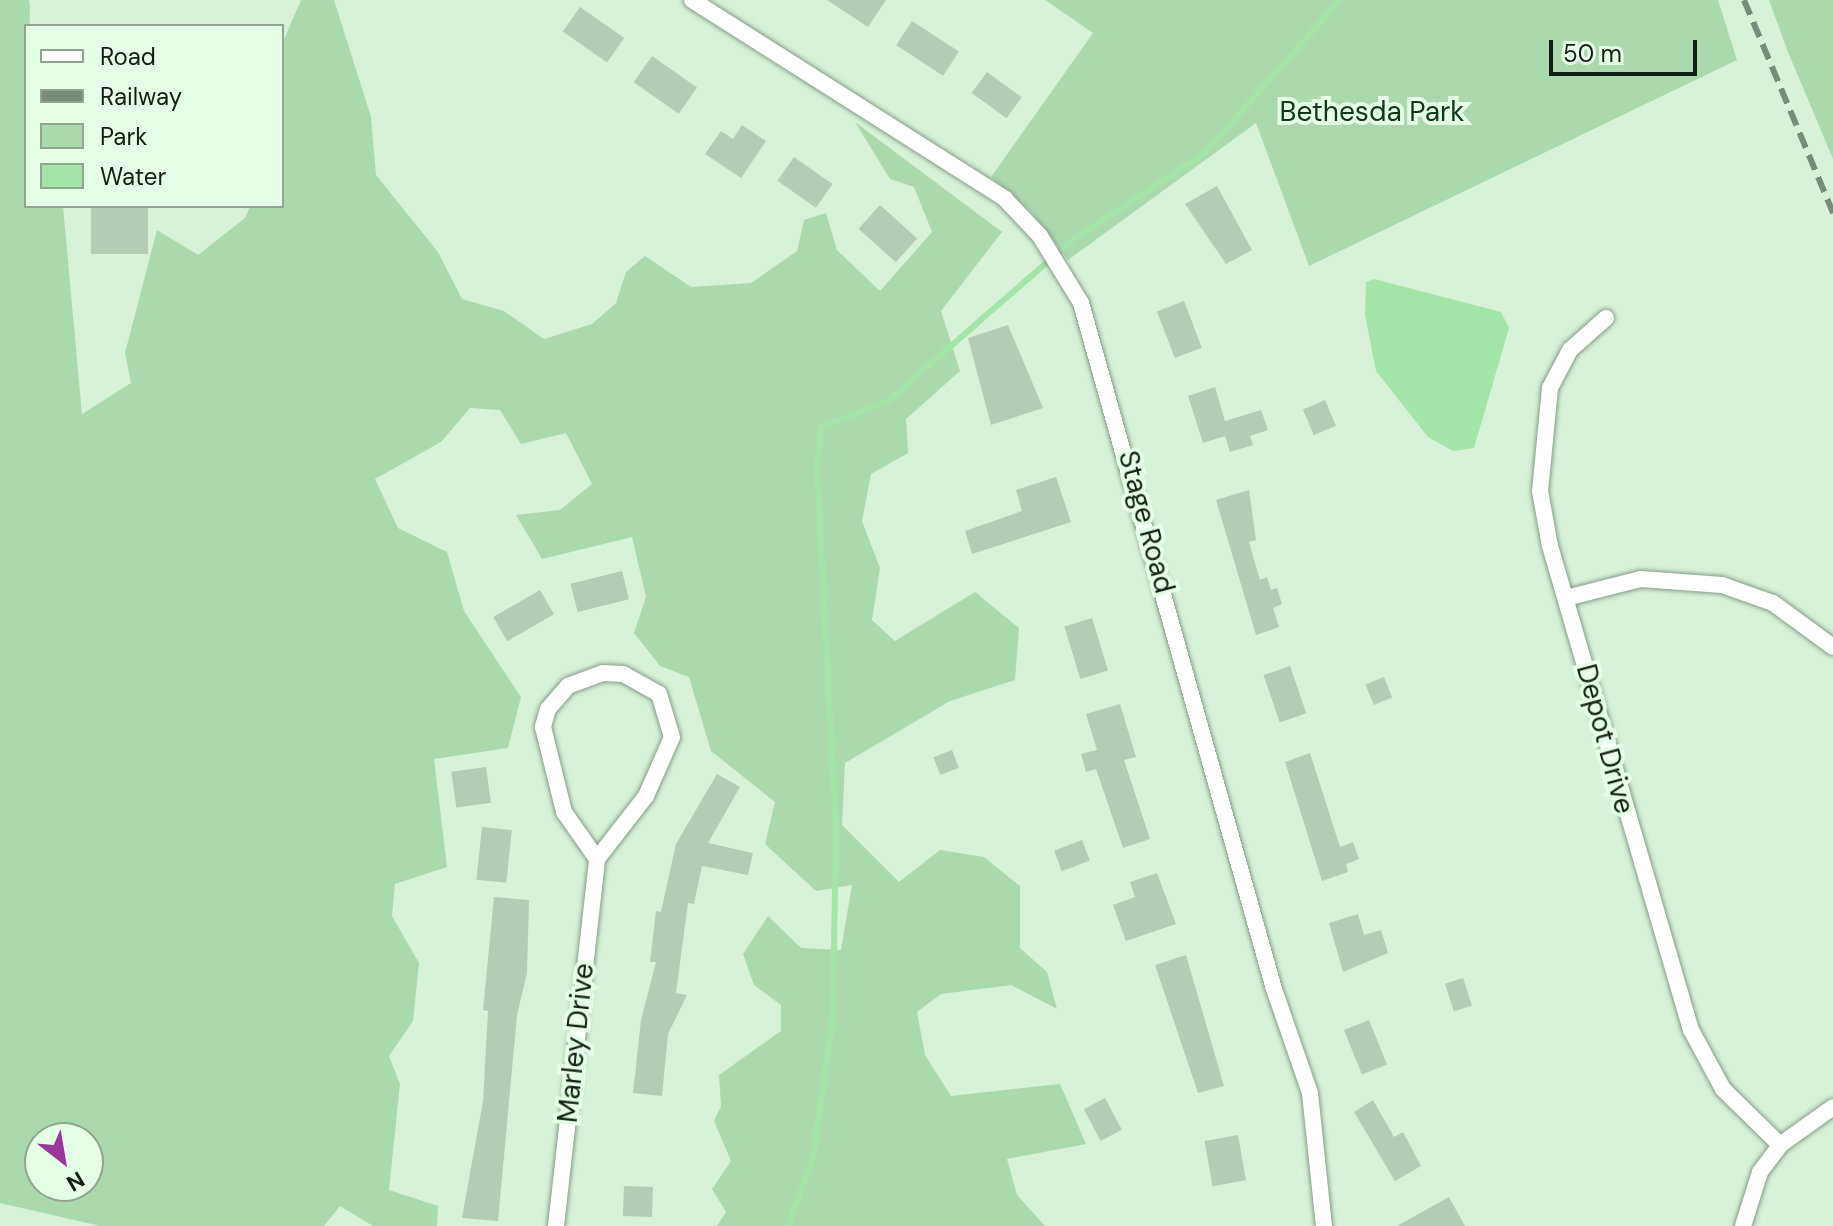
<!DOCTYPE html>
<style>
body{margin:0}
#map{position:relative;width:1833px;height:1226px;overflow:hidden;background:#d8f1d9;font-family:"DM Sans",sans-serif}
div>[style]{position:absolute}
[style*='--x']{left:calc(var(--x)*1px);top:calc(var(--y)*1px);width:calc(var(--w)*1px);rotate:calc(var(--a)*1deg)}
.green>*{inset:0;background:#abd9ae}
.water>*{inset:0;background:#a3e4a8}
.stream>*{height:6px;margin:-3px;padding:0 3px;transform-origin:3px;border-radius:3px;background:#a3e4a8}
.building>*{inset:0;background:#b4ccb5;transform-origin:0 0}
.roads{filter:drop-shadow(0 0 2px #869d87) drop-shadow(0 0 2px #869d87)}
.street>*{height:16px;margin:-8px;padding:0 8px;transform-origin:8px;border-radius:8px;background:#fff}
.rail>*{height:6px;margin-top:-3px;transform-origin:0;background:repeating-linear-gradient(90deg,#798b7a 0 16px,transparent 0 24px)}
span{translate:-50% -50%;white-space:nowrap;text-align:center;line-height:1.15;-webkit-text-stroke:8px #e5ffe6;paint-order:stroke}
.park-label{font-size:28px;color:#0c3a14}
.street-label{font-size:28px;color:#151e16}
.legend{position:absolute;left:24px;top:24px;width:260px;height:184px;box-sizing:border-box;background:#e5ffe6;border:2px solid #92a593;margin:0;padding:10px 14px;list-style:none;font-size:24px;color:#151e16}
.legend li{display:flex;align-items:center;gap:16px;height:40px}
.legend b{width:40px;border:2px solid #92a593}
.north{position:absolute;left:24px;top:1122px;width:80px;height:80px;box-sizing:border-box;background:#e5ffe6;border:2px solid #92a593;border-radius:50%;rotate:149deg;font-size:22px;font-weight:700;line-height:32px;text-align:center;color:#151e16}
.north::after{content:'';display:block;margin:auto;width:28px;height:36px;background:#9a379d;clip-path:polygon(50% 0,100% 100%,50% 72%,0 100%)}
.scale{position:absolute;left:1549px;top:40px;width:148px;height:36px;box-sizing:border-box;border:4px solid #151e16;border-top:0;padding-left:10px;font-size:24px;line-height:28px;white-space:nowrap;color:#151e16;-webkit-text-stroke:6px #e5ffe6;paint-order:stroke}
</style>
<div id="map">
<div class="green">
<div style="clip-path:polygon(evenodd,0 0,29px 0,30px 6px,26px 206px,63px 206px,82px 414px,131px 383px,125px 353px,157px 230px,198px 255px,245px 218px,250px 206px,282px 206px,282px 44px,301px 0,334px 0,371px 117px,376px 175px,438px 252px,462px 299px,504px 311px,544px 339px,592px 324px,616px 303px,626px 272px,645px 256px,691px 287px,751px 283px,797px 251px,804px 220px,826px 213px,837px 250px,880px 291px,932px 232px,914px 187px,890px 179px,855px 122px,1002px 232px,941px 311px,960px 371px,906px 419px,908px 453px,871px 474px,862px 521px,880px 568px,872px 620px,895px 641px,975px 592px,1019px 628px,1015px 680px,950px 701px,845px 763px,842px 825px,899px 882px,940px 850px,984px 857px,1020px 886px,1020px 948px,1047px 972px,1057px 1009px,1011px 985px,941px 994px,917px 1012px,925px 1055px,951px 1096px,1060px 1084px,1086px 1144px,1007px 1159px,1017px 1195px,1045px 1226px,717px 1226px,726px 1212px,712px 1189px,731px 1161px,714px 1121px,721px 1106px,719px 1075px,781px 1031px,781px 1005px,754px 985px,743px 954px,768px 916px,801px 948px,841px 950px,852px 885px,816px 891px,765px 844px,775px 802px,711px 751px,689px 677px,660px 666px,634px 633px,646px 597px,632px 537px,542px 559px,516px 515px,560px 510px,592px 484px,566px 433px,521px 444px,500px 410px,470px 408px,441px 442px,375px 479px,398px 528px,447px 552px,464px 611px,521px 697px,508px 748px,434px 759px,447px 867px,395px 884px,392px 916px,419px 963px,413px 1021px,389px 1056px,400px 1084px,389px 1190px,438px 1206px,437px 1226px,373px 1226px,340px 1206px,324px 1226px,100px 1226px,0 1203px,0 0,88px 1138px,88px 1186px,40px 1186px,40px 1138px,88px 1138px)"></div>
<div style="clip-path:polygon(1045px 0,1718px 0,1737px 60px,1309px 266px,1256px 123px,1068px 260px,1031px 211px,991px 177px,1093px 33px)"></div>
<div style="clip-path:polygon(1769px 0,1833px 0,1833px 159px,1788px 52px)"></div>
</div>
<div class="water">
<div style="clip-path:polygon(1374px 279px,1501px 312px,1509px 328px,1474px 448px,1453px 451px,1428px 437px,1376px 371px,1365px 315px,1366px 282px)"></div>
</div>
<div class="stream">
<div style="--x:788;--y:1226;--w:72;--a:-69.8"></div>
<div style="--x:813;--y:1158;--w:144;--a:-82"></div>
<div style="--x:833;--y:1015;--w:185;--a:-89.1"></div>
<div style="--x:836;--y:830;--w:361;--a:-93"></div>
<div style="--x:817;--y:469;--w:42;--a:-84.6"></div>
<div style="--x:821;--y:427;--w:72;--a:-21.2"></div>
<div style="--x:888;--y:401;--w:248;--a:-41.1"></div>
<div style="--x:1075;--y:238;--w:155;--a:-33.2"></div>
<div style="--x:1205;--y:153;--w:204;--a:-48.6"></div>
</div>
<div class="building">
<div style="clip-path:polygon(827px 0,886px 0,868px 27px)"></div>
<div style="left:580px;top:7px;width:54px;height:30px;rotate:35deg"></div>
<div style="left:912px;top:21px;width:56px;height:29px;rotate:33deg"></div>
<div style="left:652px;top:56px;width:55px;height:32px;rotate:35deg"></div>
<div style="left:987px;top:72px;width:43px;height:26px;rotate:36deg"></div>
<div style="clip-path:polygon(742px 125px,766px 141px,741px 178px,705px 154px,721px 131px,733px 139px)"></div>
<div style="left:794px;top:157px;width:47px;height:29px;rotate:35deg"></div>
<div style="clip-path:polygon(1217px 186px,1252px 250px,1226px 264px,1185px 204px)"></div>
<div style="left:880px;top:205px;width:50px;height:32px;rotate:42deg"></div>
<div style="left:91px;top:206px;width:57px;height:48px"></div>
<div style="left:1184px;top:301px;width:50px;height:29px;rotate:69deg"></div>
<div style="clip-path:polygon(1008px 325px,1043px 408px,991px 425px,968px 338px)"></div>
<div style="clip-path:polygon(1215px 387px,1225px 421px,1261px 410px,1268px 430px,1250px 436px,1253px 445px,1230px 452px,1225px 436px,1203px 443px,1188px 396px)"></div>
<div style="left:1325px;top:400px;width:28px;height:24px;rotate:67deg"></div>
<div style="clip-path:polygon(1056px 477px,1071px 522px,972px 554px,965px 531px,1022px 511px,1016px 490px)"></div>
<div style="clip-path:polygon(1249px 490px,1256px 540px,1249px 542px,1260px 580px,1267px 577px,1271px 590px,1277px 588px,1282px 604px,1273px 608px,1279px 627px,1256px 635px,1216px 500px)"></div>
<div style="left:622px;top:571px;width:29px;height:53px;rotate:76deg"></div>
<div style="left:540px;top:590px;width:28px;height:54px;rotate:60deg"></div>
<div style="left:1092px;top:618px;width:55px;height:29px;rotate:73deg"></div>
<div style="left:1290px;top:666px;width:50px;height:28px;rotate:71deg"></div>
<div style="left:1384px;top:677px;width:22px;height:20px;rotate:68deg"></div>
<div style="clip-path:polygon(1120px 704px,1136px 757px,1124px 760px,1150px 839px,1123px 848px,1096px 769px,1086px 772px,1081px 754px,1097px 750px,1086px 714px)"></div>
<div style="left:952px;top:750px;width:19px;height:20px;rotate:69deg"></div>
<div style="clip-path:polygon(1310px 753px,1340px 847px,1353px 842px,1359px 859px,1346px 864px,1348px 872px,1322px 881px,1285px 762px)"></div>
<div style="left:486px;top:767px;width:36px;height:35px;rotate:82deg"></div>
<div style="clip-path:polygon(717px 774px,740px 787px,708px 843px,753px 853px,748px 875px,702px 866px,694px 904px,688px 903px,676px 993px,687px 995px,668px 1034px,662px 1096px,633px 1093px,641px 1020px,656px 962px,650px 962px,656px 911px,661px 912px,676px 844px)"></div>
<div style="left:482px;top:827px;width:30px;height:53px;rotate:6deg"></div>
<div style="left:1082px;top:840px;width:22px;height:30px;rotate:69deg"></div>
<div style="clip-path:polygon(1157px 873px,1176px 924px,1126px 941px,1113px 905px,1135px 897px,1130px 882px)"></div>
<div style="clip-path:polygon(494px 897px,529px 900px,527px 973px,517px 1015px,498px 1221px,462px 1218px,483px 1101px,488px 1011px,483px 1010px)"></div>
<div style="clip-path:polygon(1358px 914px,1364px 935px,1381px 930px,1388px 953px,1343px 972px,1329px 923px)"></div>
<div style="clip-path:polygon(1186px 955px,1224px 1086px,1198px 1093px,1155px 965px)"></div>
<div style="left:1463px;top:978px;width:29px;height:19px;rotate:72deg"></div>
<div style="left:1369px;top:1020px;width:48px;height:27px;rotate:68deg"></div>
<div style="left:1105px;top:1098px;width:36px;height:24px;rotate:62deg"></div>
<div style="clip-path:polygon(1373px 1100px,1394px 1137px,1403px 1132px,1421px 1166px,1395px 1181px,1354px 1112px)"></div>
<div style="left:1238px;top:1135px;width:46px;height:34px;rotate:80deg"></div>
<div style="left:624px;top:1186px;width:29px;height:30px;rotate:2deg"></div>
<div style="clip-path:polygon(1449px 1197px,1465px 1226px,1397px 1226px)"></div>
</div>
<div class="roads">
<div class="street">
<div style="--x:692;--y:0;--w:371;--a:32.4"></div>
<div style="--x:1005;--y:199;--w:51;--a:46.6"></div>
<div style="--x:1040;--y:236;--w:79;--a:58.5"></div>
<div style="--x:1081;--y:303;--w:713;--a:74.29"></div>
<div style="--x:1274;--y:989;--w:110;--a:70.9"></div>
<div style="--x:1310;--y:1093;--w:134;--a:84"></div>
<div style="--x:1606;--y:318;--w:48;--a:138.4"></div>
<div style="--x:1570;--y:350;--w:43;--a:117.8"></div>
<div style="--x:1550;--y:388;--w:103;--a:95.5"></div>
<div style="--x:1540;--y:491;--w:56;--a:79.7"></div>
<div style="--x:1550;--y:546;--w:504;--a:73.76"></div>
<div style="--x:1691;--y:1030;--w:67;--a:61.5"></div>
<div style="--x:1723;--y:1089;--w:80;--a:44.5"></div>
<div style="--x:1566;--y:598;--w:77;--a:-14.2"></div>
<div style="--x:1641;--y:579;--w:81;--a:4.2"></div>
<div style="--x:1722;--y:585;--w:54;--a:19.4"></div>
<div style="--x:1773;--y:603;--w:74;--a:36.3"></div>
<div style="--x:556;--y:1226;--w:369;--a:-83.6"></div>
<div style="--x:597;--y:859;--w:80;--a:-52.1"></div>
<div style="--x:646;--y:796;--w:64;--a:-66.2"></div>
<div style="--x:672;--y:737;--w:45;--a:-106.8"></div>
<div style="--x:659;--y:694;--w:41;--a:-150.9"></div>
<div style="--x:623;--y:674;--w:20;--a:-177"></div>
<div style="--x:603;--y:673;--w:37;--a:160"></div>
<div style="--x:568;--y:686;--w:30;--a:131"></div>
<div style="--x:548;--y:709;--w:19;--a:106"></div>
<div style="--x:543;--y:727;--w:88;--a:76.1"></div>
<div style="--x:564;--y:812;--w:57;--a:54.9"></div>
<div style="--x:1743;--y:1226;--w:57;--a:-72.5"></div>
<div style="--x:1760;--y:1172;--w:34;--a:-53"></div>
<div style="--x:1780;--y:1145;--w:65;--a:-35.6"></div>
</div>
</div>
<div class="rail">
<div style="--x:1744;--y:0;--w:231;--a:67.3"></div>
</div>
<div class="park-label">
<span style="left:1372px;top:112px">Bethesda Park</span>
</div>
<div class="street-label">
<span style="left:1146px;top:522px;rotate:75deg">Stage Road</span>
<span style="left:1605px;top:739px;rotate:75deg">Depot Drive</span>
<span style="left:576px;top:1043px;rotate:-84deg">Marley Drive</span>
</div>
<ul class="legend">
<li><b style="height:10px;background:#fff"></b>Road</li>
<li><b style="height:10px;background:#798b7a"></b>Railway</li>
<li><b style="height:22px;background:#abd9ae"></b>Park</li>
<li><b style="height:22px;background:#a3e4a8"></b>Water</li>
</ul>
<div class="north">N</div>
<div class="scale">50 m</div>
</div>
